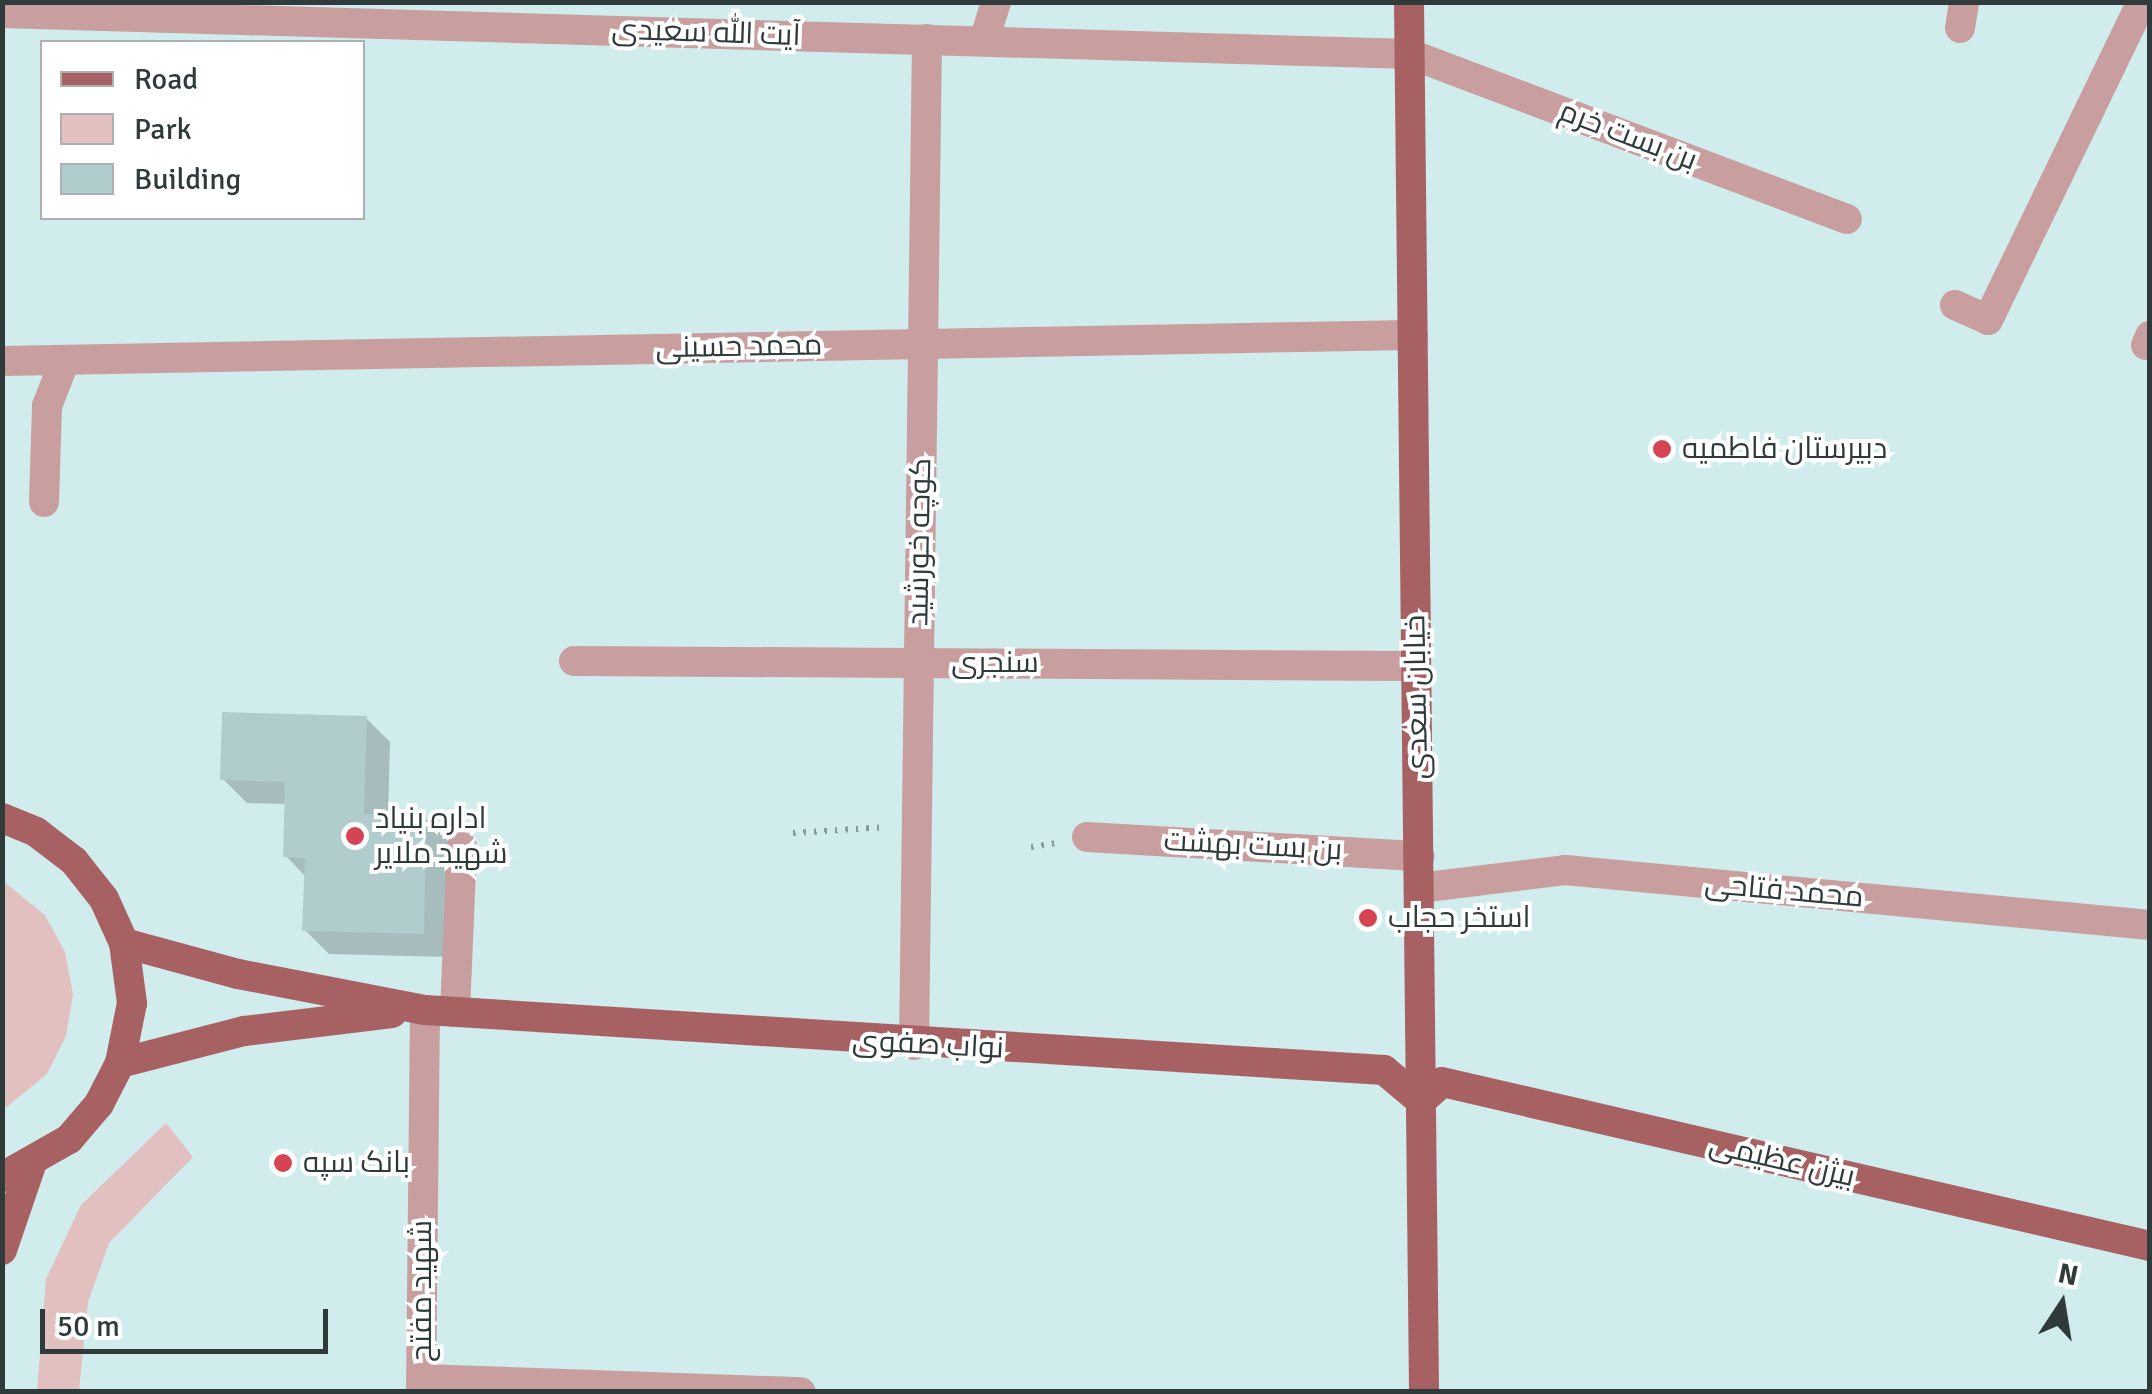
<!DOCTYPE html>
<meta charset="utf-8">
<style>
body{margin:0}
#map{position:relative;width:2152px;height:1394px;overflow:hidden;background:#d0eced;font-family:Signika,Cairo,sans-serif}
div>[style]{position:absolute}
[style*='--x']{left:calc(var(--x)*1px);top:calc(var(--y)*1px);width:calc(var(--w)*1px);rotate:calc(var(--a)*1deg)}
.green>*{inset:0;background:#e3c0c0}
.shadow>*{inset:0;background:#0003}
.building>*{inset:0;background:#b0cccd}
.path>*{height:6px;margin-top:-3px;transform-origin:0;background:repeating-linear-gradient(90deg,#869b9c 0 2.5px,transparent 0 10.5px)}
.minor>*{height:30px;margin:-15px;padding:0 15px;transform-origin:15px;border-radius:15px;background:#c89e9e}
.major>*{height:30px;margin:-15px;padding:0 15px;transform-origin:15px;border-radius:15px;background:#a86163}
.dots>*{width:28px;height:28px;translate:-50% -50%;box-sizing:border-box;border:5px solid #fff;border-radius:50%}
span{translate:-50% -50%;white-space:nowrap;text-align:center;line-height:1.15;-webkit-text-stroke:8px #fff;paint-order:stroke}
.street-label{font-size:30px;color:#2f3a3b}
.poi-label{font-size:30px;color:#2f3a3b}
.left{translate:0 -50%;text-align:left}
.frame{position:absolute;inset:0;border:5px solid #2f3a3b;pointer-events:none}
.legend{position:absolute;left:40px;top:40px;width:325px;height:180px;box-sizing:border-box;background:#fff;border:2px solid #acb0b1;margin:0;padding:12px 18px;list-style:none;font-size:30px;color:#2f3a3b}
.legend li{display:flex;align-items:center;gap:20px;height:50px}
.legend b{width:50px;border:2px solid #acb0b1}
.north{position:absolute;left:2012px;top:1254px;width:100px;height:100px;-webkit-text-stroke:8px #fff;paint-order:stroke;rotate:12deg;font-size:28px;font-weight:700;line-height:40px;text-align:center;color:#2f3a3b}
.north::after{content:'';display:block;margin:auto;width:35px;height:45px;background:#2f3a3b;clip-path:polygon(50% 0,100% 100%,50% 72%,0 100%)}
.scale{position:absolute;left:40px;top:1309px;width:288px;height:45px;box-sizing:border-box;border:5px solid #2f3a3b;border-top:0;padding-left:12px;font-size:30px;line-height:35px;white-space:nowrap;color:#2f3a3b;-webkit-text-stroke:8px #fff;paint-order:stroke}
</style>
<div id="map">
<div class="green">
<div style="clip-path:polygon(3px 881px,45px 915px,65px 952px,73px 994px,66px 1036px,47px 1074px,3px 1110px)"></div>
<div style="clip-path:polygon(166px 1123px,193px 1157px,109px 1243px,88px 1302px,79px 1391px,37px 1391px,46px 1279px,81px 1205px)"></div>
</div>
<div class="shadow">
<div style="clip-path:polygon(366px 718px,390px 742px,388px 817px,425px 818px,449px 842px,447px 957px,329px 954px,305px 930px,306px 877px,286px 856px,287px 804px,247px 803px,223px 779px)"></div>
</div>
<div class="building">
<div style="clip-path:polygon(222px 712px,367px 716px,364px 814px,426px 815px,424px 934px,302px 931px,305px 858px,283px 857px,285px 782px,220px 780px)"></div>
</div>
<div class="path">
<div style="--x:793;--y:833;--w:93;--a:-3.7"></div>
<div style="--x:1031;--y:847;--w:25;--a:-9"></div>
</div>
<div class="minor">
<div style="--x:2;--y:13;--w:1409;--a:1.67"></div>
<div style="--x:1410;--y:54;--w:467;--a:20.7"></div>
<div style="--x:1960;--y:28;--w:26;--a:-81"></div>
<div style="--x:984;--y:41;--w:41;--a:-72.9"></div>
<div style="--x:1955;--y:305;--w:36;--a:24"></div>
<div style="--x:1988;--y:320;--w:353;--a:-64.2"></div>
<div style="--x:2146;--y:345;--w:10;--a:-66"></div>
<div style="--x:2;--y:361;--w:1411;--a:-1.06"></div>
<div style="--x:44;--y:502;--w:96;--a:-88.2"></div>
<div style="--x:47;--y:406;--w:49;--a:-68.6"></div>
<div style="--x:574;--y:661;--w:842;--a:0.34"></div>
<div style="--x:1087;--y:837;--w:333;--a:3.3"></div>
<div style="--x:1419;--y:888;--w:147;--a:-7"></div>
<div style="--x:1565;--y:870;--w:588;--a:5.37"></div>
<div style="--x:455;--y:1012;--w:165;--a:-87.6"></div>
<div style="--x:914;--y:1045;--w:1006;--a:-89.26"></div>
<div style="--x:422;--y:1379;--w:379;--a:2"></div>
<div style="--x:421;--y:1392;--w:382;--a:-89.4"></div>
</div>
<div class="major">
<div style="--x:1409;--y:2;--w:1390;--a:89.38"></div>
<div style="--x:2;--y:818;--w:37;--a:22"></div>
<div style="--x:36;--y:832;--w:48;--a:37.3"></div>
<div style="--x:74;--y:861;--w:48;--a:51.7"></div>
<div style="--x:104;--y:899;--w:48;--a:65.6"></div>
<div style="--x:124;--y:943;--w:61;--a:82.4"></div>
<div style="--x:132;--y:1003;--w:61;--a:101.3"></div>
<div style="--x:120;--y:1063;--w:46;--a:117.1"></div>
<div style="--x:99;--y:1104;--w:46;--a:130.6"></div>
<div style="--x:69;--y:1139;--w:77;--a:150.4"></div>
<div style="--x:124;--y:943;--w:118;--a:15.2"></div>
<div style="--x:238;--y:974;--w:190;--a:10.9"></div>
<div style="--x:425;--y:1010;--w:961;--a:3.58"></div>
<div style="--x:1384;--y:1070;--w:48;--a:40"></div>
<div style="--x:1421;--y:1101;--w:28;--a:-42"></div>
<div style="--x:1442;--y:1082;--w:727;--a:13.04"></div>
<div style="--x:120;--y:1063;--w:128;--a:-14.5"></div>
<div style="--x:244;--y:1031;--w:149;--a:-6.9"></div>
<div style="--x:2;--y:1250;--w:90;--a:-71.2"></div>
</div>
<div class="dots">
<div style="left:1662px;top:449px;background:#d44453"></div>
<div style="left:355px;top:836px;background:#d44453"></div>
<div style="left:1368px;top:918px;background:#d44453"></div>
<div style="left:283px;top:1163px;background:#d44453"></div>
</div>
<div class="street-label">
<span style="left:706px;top:33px;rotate:2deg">آیت الله سعیدی</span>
<span style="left:1628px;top:136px;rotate:21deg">بن بست خرم</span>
<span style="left:739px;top:347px;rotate:-1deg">محمد حسینی</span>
<span style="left:920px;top:542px;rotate:-89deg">کوچه خورشید</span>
<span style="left:995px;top:663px">سنجری</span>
<span style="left:1417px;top:697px;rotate:-91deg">خیابان سعدی</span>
<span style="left:1253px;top:846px;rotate:3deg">بن بست بهشت</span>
<span style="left:1784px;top:891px;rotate:5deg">محمد فتاحی</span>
<span style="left:928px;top:1045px;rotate:3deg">نواب صفوی</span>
<span style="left:1782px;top:1161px;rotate:13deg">بیژن عظیمی</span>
<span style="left:422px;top:1291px;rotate:-90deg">شهید مفتح</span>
</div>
<div class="poi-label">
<span class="left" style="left:1682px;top:449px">دبیرستان فاطمیه</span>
<span class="left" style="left:375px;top:836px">اداره بنیاد<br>شهید ملایر</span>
<span class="left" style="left:1388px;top:918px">استخر حجاب</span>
<span class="left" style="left:303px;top:1163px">بانک سپه</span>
</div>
<div class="frame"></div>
<ul class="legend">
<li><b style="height:12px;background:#a86163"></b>Road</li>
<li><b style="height:28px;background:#e3c0c0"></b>Park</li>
<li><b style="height:28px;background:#b0cccd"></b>Building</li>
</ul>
<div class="north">N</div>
<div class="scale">50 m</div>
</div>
